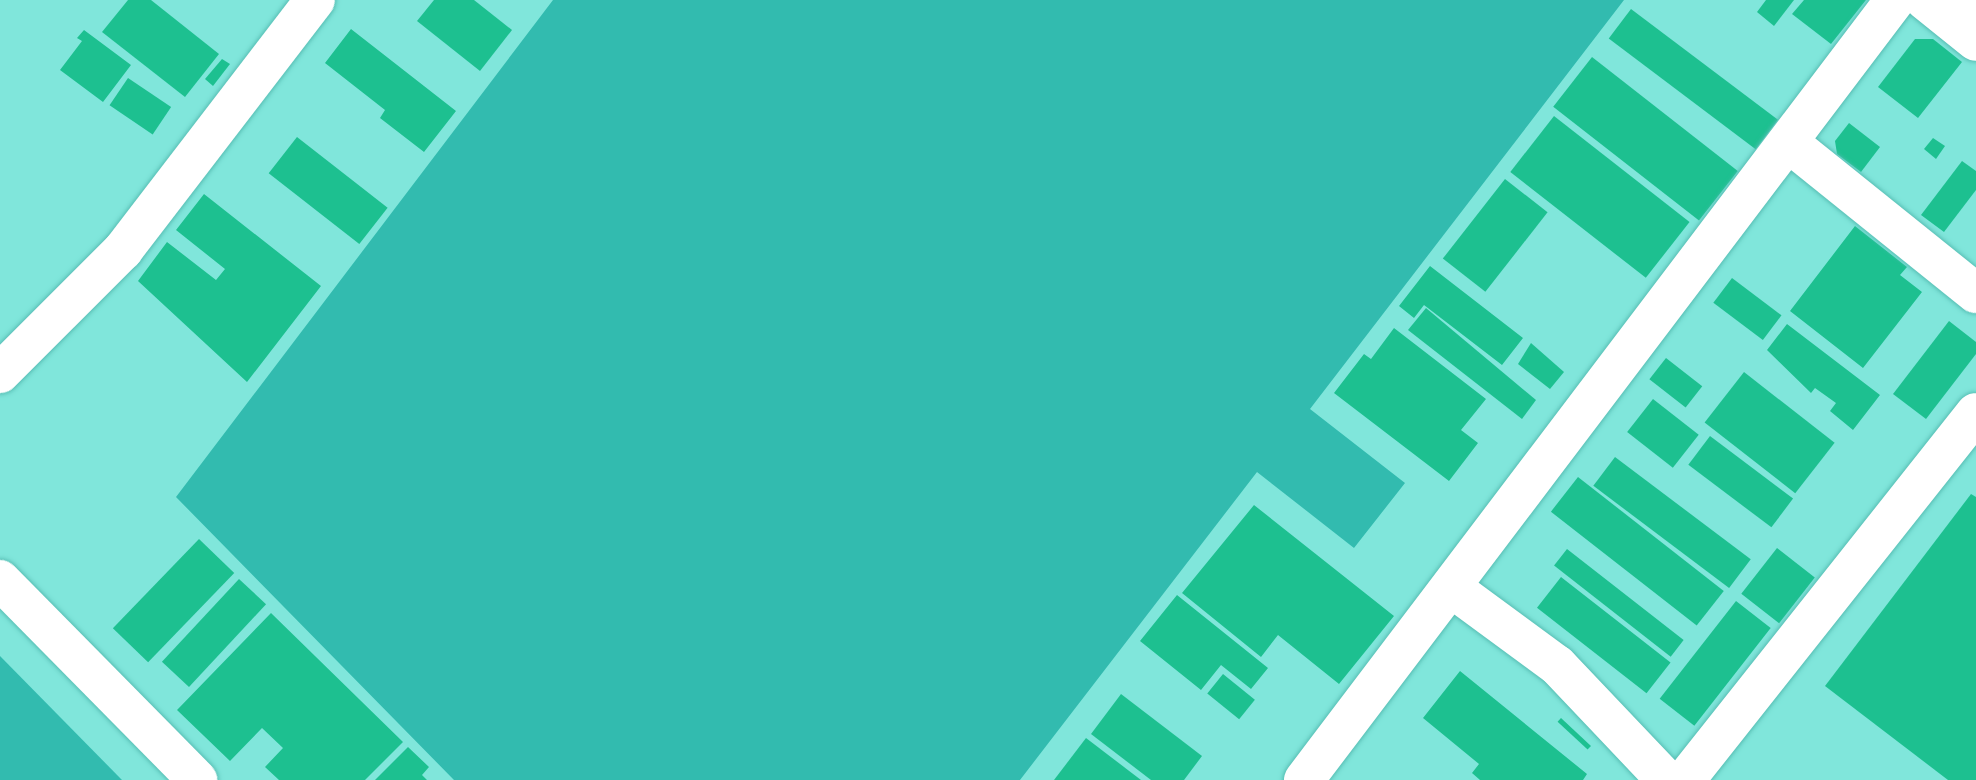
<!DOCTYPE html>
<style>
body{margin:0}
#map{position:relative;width:1976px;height:780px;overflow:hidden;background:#80e6db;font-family:"Space Grotesk",sans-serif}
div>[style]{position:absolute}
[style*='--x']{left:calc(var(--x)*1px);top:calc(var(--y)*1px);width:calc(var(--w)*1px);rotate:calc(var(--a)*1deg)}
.water>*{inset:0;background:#32bbaf}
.building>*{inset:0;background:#1dc090;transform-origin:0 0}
.roads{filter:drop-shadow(0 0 2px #57beb4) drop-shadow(0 0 2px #57beb4)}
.minor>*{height:40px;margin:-20px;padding:0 20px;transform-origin:20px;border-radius:20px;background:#fff}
span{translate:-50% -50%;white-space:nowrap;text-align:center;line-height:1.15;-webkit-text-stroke:6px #8ef4e9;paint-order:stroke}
</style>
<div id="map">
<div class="water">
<div style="clip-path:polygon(553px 0,1624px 0,1310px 409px,1405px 483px,1354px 548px,1257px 472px,1020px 780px,454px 780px,176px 497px)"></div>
<div style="clip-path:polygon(0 656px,122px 780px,0 780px)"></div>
</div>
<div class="building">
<div style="clip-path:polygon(128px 0,151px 0,219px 54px,185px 97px,102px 32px)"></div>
<div style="clip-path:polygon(434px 0,474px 0,512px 30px,480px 71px,417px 21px)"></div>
<div style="clip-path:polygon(1766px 0,1794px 0,1774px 26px,1757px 12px)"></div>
<div style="clip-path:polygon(1804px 0,1866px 0,1831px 44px,1792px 14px)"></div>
<div style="left:1631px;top:9px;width:184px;height:37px;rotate:37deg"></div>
<div style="clip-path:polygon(351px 29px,456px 111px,424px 152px,380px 118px,385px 110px,325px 63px)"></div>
<div style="clip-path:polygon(84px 30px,131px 65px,103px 102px,60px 70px,82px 41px,77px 38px)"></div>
<div style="clip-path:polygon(1915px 39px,1933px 39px,1962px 62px,1918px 118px,1878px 87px)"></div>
<div style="left:1592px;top:57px;width:185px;height:63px;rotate:38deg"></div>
<div style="clip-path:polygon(222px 59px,230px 64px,213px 86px,205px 79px)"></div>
<div style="left:128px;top:78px;width:52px;height:33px;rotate:34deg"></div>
<div style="left:1554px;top:116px;width:172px;height:71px;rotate:38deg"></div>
<div style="clip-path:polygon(1849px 123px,1880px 147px,1861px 172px,1837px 154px,1835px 141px)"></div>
<div style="left:297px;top:137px;width:115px;height:46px;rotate:38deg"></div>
<div style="clip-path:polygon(1933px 138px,1945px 146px,1936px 159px,1924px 149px)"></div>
<div style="clip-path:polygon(1962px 161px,1976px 171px,1976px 190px,1944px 232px,1921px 215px)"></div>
<div style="left:1505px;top:179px;width:54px;height:101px;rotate:38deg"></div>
<div style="clip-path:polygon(204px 194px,321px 286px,247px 382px,138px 281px,167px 242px,216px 280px,225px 269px,176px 230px)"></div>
<div style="clip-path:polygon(1855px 226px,1907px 267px,1900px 275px,1922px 292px,1863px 368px,1790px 311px)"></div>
<div style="clip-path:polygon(1430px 266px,1523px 338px,1502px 365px,1424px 305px,1414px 318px,1399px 306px)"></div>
<div style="left:1732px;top:278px;width:62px;height:31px;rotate:37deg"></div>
<div style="clip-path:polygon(1426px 308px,1536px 400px,1522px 419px,1408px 330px)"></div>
<div style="clip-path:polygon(1949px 321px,1976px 342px,1976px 354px,1926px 419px,1893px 394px)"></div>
<div style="clip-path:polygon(1787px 324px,1880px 395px,1853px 430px,1830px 411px,1836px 403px,1815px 388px,1811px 393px,1767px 350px)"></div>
<div style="clip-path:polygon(1394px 328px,1486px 399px,1461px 430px,1478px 443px,1449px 481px,1334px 393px,1364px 354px,1371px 359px)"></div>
<div style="clip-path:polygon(1531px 343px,1564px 372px,1550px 389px,1518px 364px)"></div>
<div style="left:1666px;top:358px;width:46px;height:27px;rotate:38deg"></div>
<div style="left:1744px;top:372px;width:115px;height:64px;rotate:38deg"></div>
<div style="left:1653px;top:399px;width:58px;height:42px;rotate:38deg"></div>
<div style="left:1710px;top:436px;width:104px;height:36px;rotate:37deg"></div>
<div style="left:1615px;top:457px;width:170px;height:36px;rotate:37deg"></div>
<div style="left:1578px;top:477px;width:185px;height:44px;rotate:38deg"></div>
<div style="clip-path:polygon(1971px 494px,1976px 497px,1976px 780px,1948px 780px,1825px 686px)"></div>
<div style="clip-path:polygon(1254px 505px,1394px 616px,1339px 684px,1278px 635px,1261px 657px,1182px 593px)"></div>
<div style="left:199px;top:539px;width:49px;height:124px;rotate:44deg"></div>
<div style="left:1777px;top:548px;width:48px;height:58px;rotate:38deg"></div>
<div style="left:1567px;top:549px;width:148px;height:21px;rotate:38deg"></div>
<div style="left:1561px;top:577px;width:139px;height:39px;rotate:38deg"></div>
<div style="left:239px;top:579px;width:37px;height:113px;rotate:43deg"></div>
<div style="clip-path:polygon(1177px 595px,1268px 668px,1251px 689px,1221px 665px,1201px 690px,1140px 641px)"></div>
<div style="left:1736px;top:601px;width:44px;height:124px;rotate:38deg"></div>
<div style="clip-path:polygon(271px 613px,403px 742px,365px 780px,279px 780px,265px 767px,283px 748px,262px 728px,230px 761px,177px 710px)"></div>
<div style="clip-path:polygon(1460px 671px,1587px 774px,1583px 780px,1480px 780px,1472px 773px,1479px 764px,1423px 718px)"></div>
<div style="left:1223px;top:674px;width:41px;height:25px;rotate:39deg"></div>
<div style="clip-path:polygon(1121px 694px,1202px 756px,1184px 780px,1151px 780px,1091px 734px)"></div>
<div style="left:1561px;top:718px;width:41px;height:5px;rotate:43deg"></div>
<div style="clip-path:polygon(1086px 738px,1141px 780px,1054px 780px)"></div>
<div style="clip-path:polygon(408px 747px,429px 767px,422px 775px,427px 780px,375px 780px)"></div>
</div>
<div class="roads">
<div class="minor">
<div style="--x:1925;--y:0;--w:65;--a:38.8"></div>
<div style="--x:1974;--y:0;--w:2;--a:27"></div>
<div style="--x:1788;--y:142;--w:241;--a:38.8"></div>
<div style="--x:0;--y:373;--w:174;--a:-45"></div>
<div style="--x:123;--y:250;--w:315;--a:-52.5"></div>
<div style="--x:0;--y:580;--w:281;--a:45.4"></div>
<div style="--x:1452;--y:588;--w:130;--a:36.3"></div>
<div style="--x:1557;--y:665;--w:158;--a:46.5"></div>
<div style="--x:1304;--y:780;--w:979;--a:-52.85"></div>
<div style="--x:1685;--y:780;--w:468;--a:-51.6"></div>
</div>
</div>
</div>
